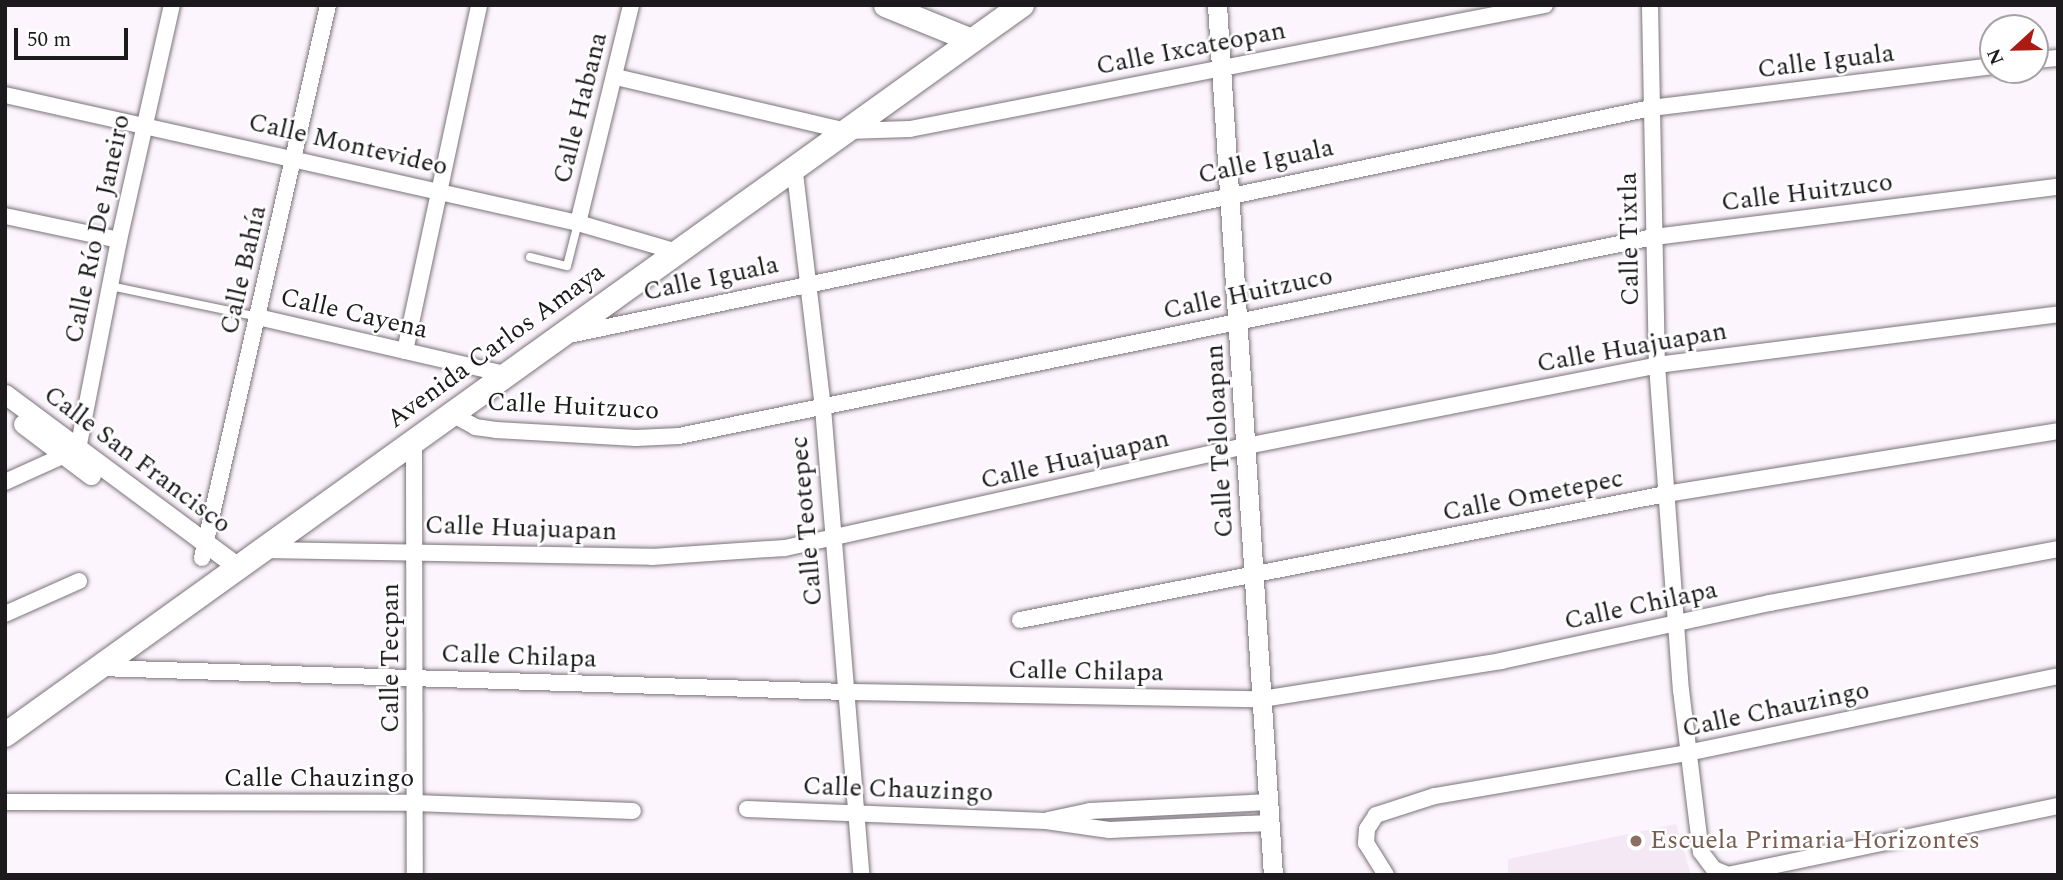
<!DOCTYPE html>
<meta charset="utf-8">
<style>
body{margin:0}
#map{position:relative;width:2063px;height:880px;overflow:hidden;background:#fdf5fd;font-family:Spectral,serif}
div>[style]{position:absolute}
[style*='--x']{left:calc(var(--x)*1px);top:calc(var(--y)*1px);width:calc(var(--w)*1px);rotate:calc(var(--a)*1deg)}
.built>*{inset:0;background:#f5e8f5}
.roads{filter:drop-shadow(0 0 2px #7b747a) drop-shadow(0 0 2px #7b747a)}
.service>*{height:8px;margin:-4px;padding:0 4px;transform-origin:4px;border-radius:4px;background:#fff}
.minor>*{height:16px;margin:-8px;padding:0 8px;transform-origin:8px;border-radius:8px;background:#fff}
.tertiary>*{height:19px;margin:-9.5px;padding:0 9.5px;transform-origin:9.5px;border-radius:9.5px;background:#fff}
.secondary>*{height:23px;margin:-11.5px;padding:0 11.5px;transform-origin:11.5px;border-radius:11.5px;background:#fff}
.primary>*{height:24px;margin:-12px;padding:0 12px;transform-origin:12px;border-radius:12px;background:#fff}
.dots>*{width:19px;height:19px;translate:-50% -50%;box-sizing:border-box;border:4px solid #fff;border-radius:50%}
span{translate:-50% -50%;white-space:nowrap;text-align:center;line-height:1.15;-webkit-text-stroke:5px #fff;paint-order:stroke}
.street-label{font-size:26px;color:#1d1a1d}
.education-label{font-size:26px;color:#785e54}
.left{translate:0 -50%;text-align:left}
.frame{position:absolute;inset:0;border:7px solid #1d1a1d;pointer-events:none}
.north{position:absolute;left:1979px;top:14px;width:70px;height:70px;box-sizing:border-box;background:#fff;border:2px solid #a5a3a5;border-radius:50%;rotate:248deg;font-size:19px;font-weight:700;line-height:28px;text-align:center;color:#1d1a1d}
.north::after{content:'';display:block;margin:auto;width:24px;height:32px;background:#ab1a13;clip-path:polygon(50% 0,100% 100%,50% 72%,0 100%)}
.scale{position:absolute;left:14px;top:28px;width:114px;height:32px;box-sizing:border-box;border:4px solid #1d1a1d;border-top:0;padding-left:9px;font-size:21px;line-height:24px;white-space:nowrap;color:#1d1a1d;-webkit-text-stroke:5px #fff;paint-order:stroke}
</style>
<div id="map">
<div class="built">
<div style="clip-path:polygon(1676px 824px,1691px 875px,1508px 875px,1508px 859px)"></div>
</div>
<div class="roads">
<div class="service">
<div style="--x:530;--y:257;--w:38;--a:14"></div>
<div style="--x:567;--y:266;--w:44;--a:-75.7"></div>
<div style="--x:110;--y:286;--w:151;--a:11.8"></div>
</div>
<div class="minor">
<div style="--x:1650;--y:5;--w:360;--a:88.9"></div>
<div style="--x:1657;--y:365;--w:326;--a:85.8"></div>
<div style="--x:1681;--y:690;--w:163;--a:83"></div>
<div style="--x:1701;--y:852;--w:21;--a:53"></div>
<div style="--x:1714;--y:869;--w:15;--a:23"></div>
<div style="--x:2035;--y:60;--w:23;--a:-5"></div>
<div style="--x:616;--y:77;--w:236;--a:13.2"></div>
<div style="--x:846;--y:131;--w:64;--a:-1.8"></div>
<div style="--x:910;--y:129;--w:647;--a:-11.05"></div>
<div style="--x:5;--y:95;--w:587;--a:12.59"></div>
<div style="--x:578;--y:223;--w:103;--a:16.3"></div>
<div style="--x:794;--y:165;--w:245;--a:83.2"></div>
<div style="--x:823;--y:408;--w:469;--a:85.3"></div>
<div style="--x:5;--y:216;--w:116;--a:11.9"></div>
<div style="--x:578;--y:223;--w:224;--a:-76.3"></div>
<div style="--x:258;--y:317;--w:253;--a:13"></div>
<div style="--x:569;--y:335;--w:1106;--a:-11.85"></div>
<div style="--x:1651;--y:108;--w:345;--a:-7"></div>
<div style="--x:405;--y:351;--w:354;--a:-77.9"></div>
<div style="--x:452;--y:414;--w:26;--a:29"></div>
<div style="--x:475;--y:427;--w:21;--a:8"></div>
<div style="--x:496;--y:430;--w:140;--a:3.3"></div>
<div style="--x:636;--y:438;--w:43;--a:-2.7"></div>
<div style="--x:679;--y:436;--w:995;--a:-11.54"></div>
<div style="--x:1654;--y:237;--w:407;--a:-7.1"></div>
<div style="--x:414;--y:442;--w:433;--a:89.9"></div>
<div style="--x:5;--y:482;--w:80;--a:-24.3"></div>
<div style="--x:78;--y:449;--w:213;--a:-78.9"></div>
<div style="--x:119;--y:240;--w:241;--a:-77.3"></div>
<div style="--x:265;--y:550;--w:387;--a:1"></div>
<div style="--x:652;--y:557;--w:133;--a:-3.9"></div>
<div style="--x:785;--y:548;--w:472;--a:-12.5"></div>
<div style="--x:1246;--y:446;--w:419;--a:-11.1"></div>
<div style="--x:1657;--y:365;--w:404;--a:-7.2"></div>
<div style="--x:202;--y:558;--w:567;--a:-77.16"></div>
<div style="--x:5;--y:614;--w:81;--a:-24"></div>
<div style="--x:1020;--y:620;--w:658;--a:-11.04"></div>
<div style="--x:1666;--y:494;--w:397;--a:-9.1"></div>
<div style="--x:99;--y:668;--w:748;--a:1.84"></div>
<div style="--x:847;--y:692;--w:415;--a:1"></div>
<div style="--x:1262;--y:699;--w:242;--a:-9"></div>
<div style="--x:1501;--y:661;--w:275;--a:-12.2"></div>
<div style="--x:1770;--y:603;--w:293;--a:-10.6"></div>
<div style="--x:5;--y:802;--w:410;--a:0.1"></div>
<div style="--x:415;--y:803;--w:218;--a:2.1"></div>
<div style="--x:747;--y:809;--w:299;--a:2.3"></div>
<div style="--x:1046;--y:821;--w:64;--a:8.1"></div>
<div style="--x:1109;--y:830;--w:161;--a:-2.5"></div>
<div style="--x:1048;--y:820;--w:43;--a:-12.1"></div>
<div style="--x:1090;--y:811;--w:180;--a:-2.9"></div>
<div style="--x:1386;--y:875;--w:38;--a:-122"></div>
<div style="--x:1366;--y:843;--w:14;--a:-86"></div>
<div style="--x:1367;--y:829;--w:17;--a:-57"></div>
<div style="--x:1376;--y:815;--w:62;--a:-17.9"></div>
<div style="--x:1435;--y:796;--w:256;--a:-9.7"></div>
<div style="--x:1687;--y:753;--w:379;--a:-11.7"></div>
<div style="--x:1728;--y:875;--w:337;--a:-11.8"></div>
</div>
<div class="tertiary">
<div style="--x:1217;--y:5;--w:872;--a:86.32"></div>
<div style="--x:5;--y:394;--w:290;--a:36.6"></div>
<div style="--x:23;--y:424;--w:85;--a:36.9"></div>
</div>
<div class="secondary">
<div style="--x:885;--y:5;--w:93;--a:22.1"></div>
</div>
<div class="primary">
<div style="--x:5;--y:735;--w:1252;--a:-35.67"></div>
</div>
</div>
<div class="dots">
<div style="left:1636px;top:841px;background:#8d6e63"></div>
</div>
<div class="street-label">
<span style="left:1191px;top:49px;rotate:-11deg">Calle Ixcateopan</span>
<span style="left:1826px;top:62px;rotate:-7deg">Calle Iguala</span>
<span style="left:581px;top:108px;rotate:-76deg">Calle Habana</span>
<span style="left:348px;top:145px;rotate:13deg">Calle Montevideo</span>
<span style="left:1266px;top:162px;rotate:-12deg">Calle Iguala</span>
<span style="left:1807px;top:193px;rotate:-7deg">Calle Huitzuco</span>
<span style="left:98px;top:229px;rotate:-78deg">Calle Río De Janeiro</span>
<span style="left:1630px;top:239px;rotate:-91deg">Calle Tixtla</span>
<span style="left:244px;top:270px;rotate:-77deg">Calle Bahía</span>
<span style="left:711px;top:279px;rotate:-12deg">Calle Iguala</span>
<span style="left:1248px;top:294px;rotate:-12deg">Calle Huitzuco</span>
<span style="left:354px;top:314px;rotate:13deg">Calle Cayena</span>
<span style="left:496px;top:346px;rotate:-36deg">Avenida Carlos Amaya</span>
<span style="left:1632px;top:348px;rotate:-10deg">Calle Huajuapan</span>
<span style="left:573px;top:407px;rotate:3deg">Calle Huitzuco</span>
<span style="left:1220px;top:441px;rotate:-93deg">Calle Teloloapan</span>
<span style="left:137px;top:460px;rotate:37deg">Calle San Francisco</span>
<span style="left:1075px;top:460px;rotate:-13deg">Calle Huajuapan</span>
<span style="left:1533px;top:496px;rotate:-11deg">Calle Ometepec</span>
<span style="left:807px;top:521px;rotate:-95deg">Calle Teotepec</span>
<span style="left:521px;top:529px;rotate:2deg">Calle Huajuapan</span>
<span style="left:1641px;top:606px;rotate:-12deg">Calle Chilapa</span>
<span style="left:519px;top:657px;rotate:2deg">Calle Chilapa</span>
<span style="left:391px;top:658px;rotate:-90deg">Calle Tecpan</span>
<span style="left:1086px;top:672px;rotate:1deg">Calle Chilapa</span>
<span style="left:1776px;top:710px;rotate:-12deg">Calle Chauzingo</span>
<span style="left:319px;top:779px">Calle Chauzingo</span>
<span style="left:898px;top:790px;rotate:2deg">Calle Chauzingo</span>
</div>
<div class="education-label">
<span class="left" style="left:1650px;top:841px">Escuela Primaria Horizontes</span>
</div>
<div class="frame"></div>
<div class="north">N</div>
<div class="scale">50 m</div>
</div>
